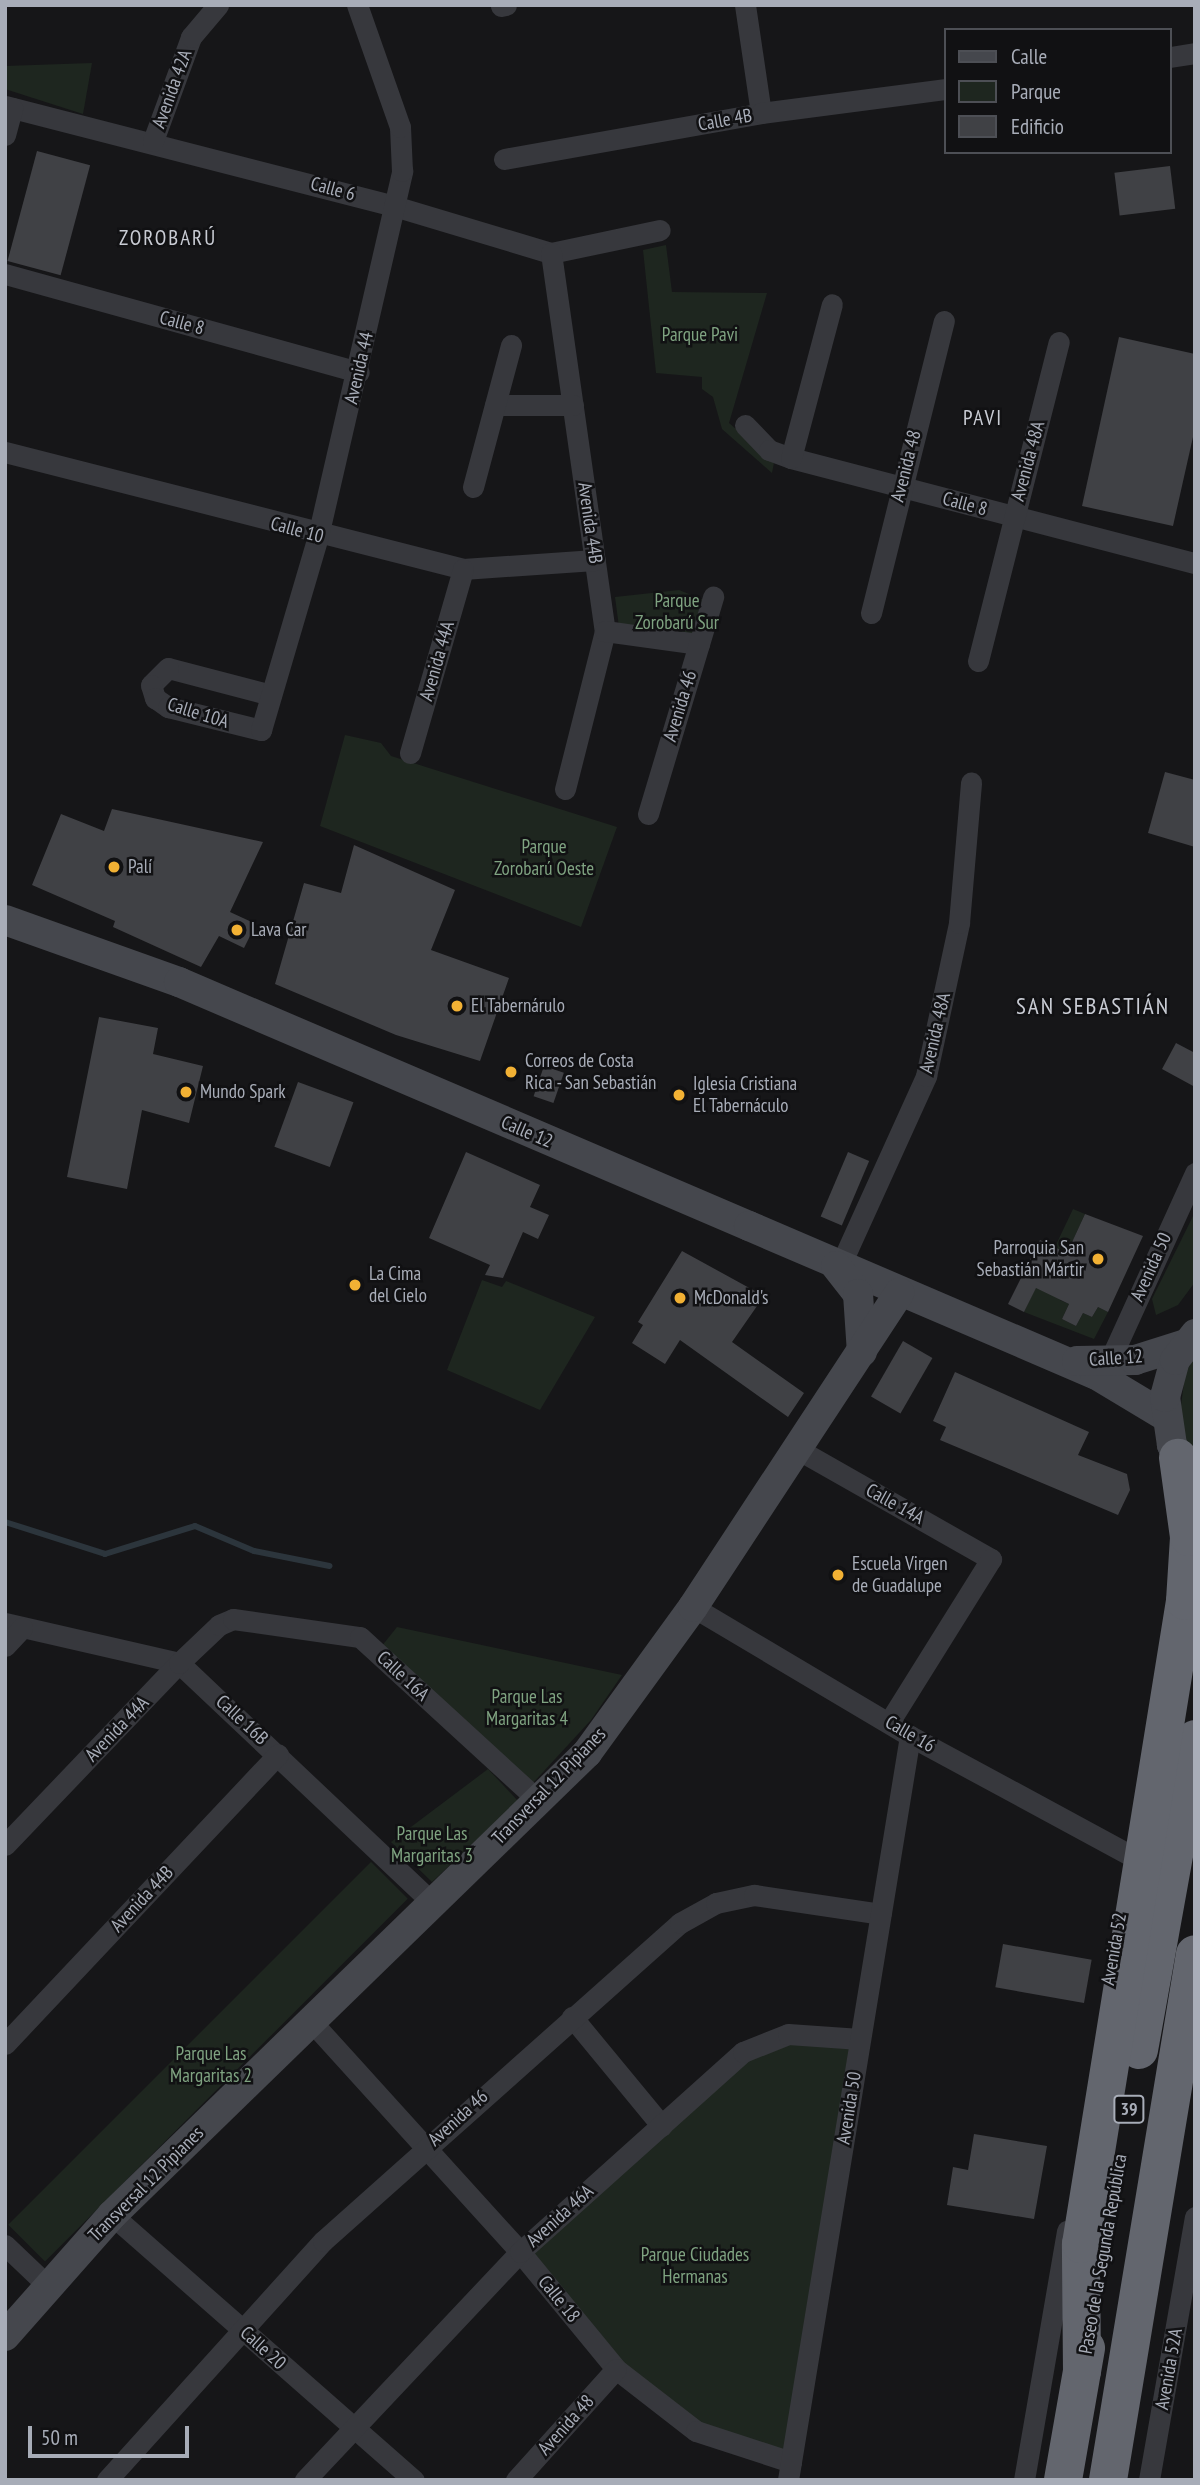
<!DOCTYPE html>
<meta charset="utf-8">
<style>
body{margin:0}
#map{position:relative;width:1200px;height:2485px;overflow:hidden;background:#161618;font-family:"PT Sans Narrow",sans-serif}
div>[style]{position:absolute}
[style*='--x']{left:calc(var(--x)*1px);top:calc(var(--y)*1px);width:calc(var(--w)*1px);rotate:calc(var(--a)*1deg)}
.green>*{inset:0;background:#1e261f;transform-origin:0 0}
.stream>*{height:6px;margin:-3px;padding:0 3px;transform-origin:3px;border-radius:3px;background:#2c353c}
.building>*{inset:0;background:#404145;transform-origin:0 0}
.street>*{height:21px;margin:-10.5px;padding:0 10.5px;transform-origin:10.5px;border-radius:10.5px;background:#37383d}
.secondary>*{height:30px;margin:-15px;padding:0 15px;transform-origin:15px;border-radius:15px;background:#45474d}
.highway>*{height:38px;margin:-19px;padding:0 19px;transform-origin:19px;border-radius:19px;background:#63666e}
.dots>*{width:19px;height:19px;translate:-50% -50%;box-sizing:border-box;border:4px solid #111113;border-radius:50%}
span{translate:-50% -50%;white-space:nowrap;text-align:center;line-height:1.15;-webkit-text-stroke:5px #111113;paint-order:stroke}
.shield-label span{padding:2px 5px;background:#111113;border:2px solid;border-radius:5px;-webkit-text-stroke-width:0}
.shield-label{font-size:18px;color:#a8adb8;font-weight:700}
.street-label{font-size:19px;color:#a8adb8}
.park-label{font-size:19px;color:#7fa381}
.poi-label{font-size:19px;color:#a8adb8}
.left{translate:0 -50%;text-align:left}
.right{translate:-100% -50%;text-align:right}
.neighbourhood-label{font-size:21px;color:#c9ccd4;letter-spacing:2px}
.quarter-label{font-size:23px;color:#c9ccd4;letter-spacing:2px}
.frame{position:absolute;inset:0;border:7px solid #a8adb8;pointer-events:none}
.legend{position:absolute;left:944px;top:28px;width:228px;height:126px;box-sizing:border-box;background:#111113;border:2px solid #4d4f55;margin:0;padding:9px 12px;list-style:none;font-size:21px;color:#a8adb8}
.legend li{display:flex;align-items:center;gap:14px;height:35px}
.legend b{width:35px;border:2px solid #4d4f55}
.scale{position:absolute;left:28px;top:2426px;width:161px;height:32px;box-sizing:border-box;border:4px solid #a8adb8;border-top:0;padding-left:9px;font-size:21px;line-height:24px;white-space:nowrap;color:#a8adb8;-webkit-text-stroke:5px #111113;paint-order:stroke}
</style>
<div id="map">
<div class="green">
<div style="clip-path:polygon(92px 63px,83px 114px,5px 89px,5px 66px)"></div>
<div style="clip-path:polygon(666px 245px,672px 292px,767px 293px,729px 423px,750px 441px,777px 447px,772px 473px,722px 429px,713px 397px,702px 389px,702px 377px,656px 373px,643px 250px)"></div>
<div style="clip-path:polygon(679px 590px,704px 600px,693px 634px,619px 627px,615px 597px)"></div>
<div style="clip-path:polygon(345px 735px,381px 743px,391px 756px,617px 827px,581px 927px,320px 826px)"></div>
<div style="clip-path:polygon(1073px 1209px,1085px 1214px,1054px 1282px,1060px 1300px,1069px 1304px,1062px 1319px,1076px 1326px,1083px 1313px,1092px 1317px,1098px 1307px,1108px 1312px,1094px 1339px,1024px 1312px)"></div>
<div style="clip-path:polygon(1195px 1212px,1195px 1282px,1178px 1305px,1156px 1315px,1152px 1299px)"></div>
<div style="clip-path:polygon(482px 1280px,502px 1287px,506px 1281px,595px 1317px,540px 1410px,447px 1370px)"></div>
<div style="clip-path:polygon(1195px 1354px,1195px 1456px,1181px 1431px,1180px 1413px,1185px 1375px)"></div>
<div style="clip-path:polygon(397px 1627px,622px 1675px,591px 1720px,532px 1784px,381px 1647px)"></div>
<div style="clip-path:polygon(488px 1769px,518px 1801px,432px 1882px,391px 1842px)"></div>
<div style="left:371px;top:1862px;width:52px;height:513px;rotate:45deg"></div>
<div style="clip-path:polygon(788px 2034px,860px 2039px,791px 2462px,738px 2448px,616px 2369px,520px 2252px,710px 2078px)"></div>
</div>
<div class="stream">
<div style="--x:5;--y:1522;--w:105;--a:17.7"></div>
<div style="--x:105;--y:1554;--w:94;--a:-17.3"></div>
<div style="--x:195;--y:1526;--w:64;--a:23"></div>
<div style="--x:254;--y:1551;--w:77;--a:11.2"></div>
</div>
<div class="building">
<div style="left:37px;top:151px;width:55px;height:114px;rotate:15deg"></div>
<div style="left:1170px;top:166px;width:43px;height:56px;rotate:83deg"></div>
<div style="clip-path:polygon(1119px 337px,1195px 354px,1195px 428px,1173px 526px,1082px 506px)"></div>
<div style="clip-path:polygon(1165px 772px,1195px 780px,1195px 847px,1148px 833px)"></div>
<div style="clip-path:polygon(112px 809px,263px 842px,230px 912px,256px 924px,244px 948px,219px 936px,201px 967px,113px 927px,115px 921px,32px 885px,61px 814px,104px 831px)"></div>
<div style="clip-path:polygon(354px 845px,455px 890px,431px 950px,509px 978px,480px 1061px,396px 1035px,275px 984px,304px 883px,341px 893px)"></div>
<div style="clip-path:polygon(99px 1017px,158px 1028px,153px 1054px,203px 1066px,189px 1123px,142px 1110px,127px 1189px,67px 1177px)"></div>
<div style="clip-path:polygon(1176px 1043px,1195px 1053px,1195px 1087px,1162px 1069px)"></div>
<div style="left:544px;top:1066px;width:21px;height:32px;rotate:19deg"></div>
<div style="left:298px;top:1082px;width:59px;height:69px;rotate:20deg"></div>
<div style="clip-path:polygon(466px 1152px,540px 1185px,530px 1207px,549px 1215px,538px 1239px,523px 1232px,503px 1278px,485px 1275px,490px 1265px,429px 1238px)"></div>
<div style="left:848px;top:1152px;width:23px;height:70px;rotate:23deg"></div>
<div style="clip-path:polygon(1085px 1214px,1143px 1236px,1108px 1312px,1098px 1307px,1092px 1317px,1083px 1313px,1076px 1326px,1062px 1319px,1069px 1304px,1036px 1288px,1024px 1312px,1008px 1304px,1040px 1240px,1067px 1253px)"></div>
<div style="clip-path:polygon(682px 1251px,764px 1296px,732px 1342px,804px 1393px,788px 1417px,680px 1340px,665px 1364px,632px 1343px,643px 1325px,638px 1322px)"></div>
<div style="left:903px;top:1341px;width:34px;height:64px;rotate:30deg"></div>
<div style="clip-path:polygon(955px 1372px,1089px 1432px,1078px 1455px,1127px 1474px,1130px 1490px,1118px 1515px,940px 1440px,946px 1427px,933px 1421px)"></div>
<div style="left:1003px;top:1944px;width:90px;height:44px;rotate:10deg"></div>
<div style="clip-path:polygon(974px 2134px,1047px 2146px,1034px 2219px,947px 2205px,953px 2167px,968px 2170px)"></div>
</div>
<div class="street">
<div style="--x:745;--y:5;--w:109;--a:81.6"></div>
<div style="--x:501;--y:6;--w:5;--a:-11"></div>
<div style="--x:1170;--y:57;--w:25;--a:-9"></div>
<div style="--x:5;--y:106;--w:402;--a:14.4"></div>
<div style="--x:394;--y:206;--w:164;--a:16.7"></div>
<div style="--x:551;--y:253;--w:111;--a:-11.9"></div>
<div style="--x:5;--y:135;--w:28;--a:-75"></div>
<div style="--x:153;--y:141;--w:111;--a:-69.9"></div>
<div style="--x:191;--y:37;--w:42;--a:-49.8"></div>
<div style="--x:504;--y:159;--w:261;--a:-10.1"></div>
<div style="--x:761;--y:113;--w:187;--a:-7.4"></div>
<div style="--x:551;--y:253;--w:382;--a:81.9"></div>
<div style="--x:605;--y:631;--w:163;--a:104.2"></div>
<div style="--x:5;--y:274;--w:367;--a:15.5"></div>
<div style="--x:495;--y:405;--w:78;--a:0"></div>
<div style="--x:745;--y:425;--w:35;--a:46"></div>
<div style="--x:769;--y:450;--w:23;--a:20"></div>
<div style="--x:791;--y:458;--w:417;--a:14.6"></div>
<div style="--x:5;--y:452;--w:473;--a:14.3"></div>
<div style="--x:463;--y:569;--w:132;--a:-3.9"></div>
<div style="--x:791;--y:458;--w:159;--a:-75.1"></div>
<div style="--x:473;--y:487;--w:147;--a:-75"></div>
<div style="--x:871;--y:613;--w:301;--a:-76"></div>
<div style="--x:605;--y:631;--w:95;--a:7.9"></div>
<div style="--x:978;--y:661;--w:329;--a:-75.8"></div>
<div style="--x:271;--y:695;--w:106;--a:-165.3"></div>
<div style="--x:168;--y:668;--w:24;--a:135"></div>
<div style="--x:151;--y:685;--w:14;--a:73"></div>
<div style="--x:155;--y:698;--w:16;--a:35"></div>
<div style="--x:168;--y:707;--w:96;--a:13.9"></div>
<div style="--x:261;--y:730;--w:202;--a:-73.6"></div>
<div style="--x:318;--y:536;--w:375;--a:-77"></div>
<div style="--x:402;--y:171;--w:44;--a:-92.6"></div>
<div style="--x:400;--y:127;--w:129;--a:-109.4"></div>
<div style="--x:410;--y:753;--w:191;--a:-73.9"></div>
<div style="--x:648;--y:814;--w:227;--a:-73.3"></div>
<div style="--x:840;--y:1266;--w:209;--a:-65.6"></div>
<div style="--x:926;--y:1076;--w:157;--a:-77.8"></div>
<div style="--x:959;--y:923;--w:141;--a:-85.1"></div>
<div style="--x:1109;--y:1362;--w:208;--a:-65.5"></div>
<div style="--x:799;--y:1450;--w:221;--a:29.6"></div>
<div style="--x:991;--y:1559;--w:192;--a:122"></div>
<div style="--x:693;--y:1607;--w:252;--a:30.7"></div>
<div style="--x:910;--y:1736;--w:250;--a:28.4"></div>
<div style="--x:5;--y:1623;--w:179;--a:12.9"></div>
<div style="--x:179;--y:1663;--w:348;--a:43.4"></div>
<div style="--x:5;--y:1646;--w:25;--a:-47"></div>
<div style="--x:5;--y:1845;--w:252;--a:-46.3"></div>
<div style="--x:179;--y:1663;--w:55;--a:-43.5"></div>
<div style="--x:219;--y:1625;--w:15;--a:-23"></div>
<div style="--x:233;--y:1619;--w:128;--a:8.1"></div>
<div style="--x:360;--y:1637;--w:244;--a:42.5"></div>
<div style="--x:572;--y:2017;--w:141;--a:50.5"></div>
<div style="--x:310;--y:2020;--w:313;--a:47.8"></div>
<div style="--x:520;--y:2252;--w:151;--a:50.6"></div>
<div style="--x:616;--y:2369;--w:101;--a:37.8"></div>
<div style="--x:696;--y:2431;--w:100;--a:18.1"></div>
<div style="--x:5;--y:2044;--w:398;--a:-46.7"></div>
<div style="--x:112;--y:2215;--w:402;--a:41.3"></div>
<div style="--x:5;--y:2245;--w:58;--a:43.6"></div>
<div style="--x:107;--y:2480;--w:322;--a:-47.9"></div>
<div style="--x:323;--y:2241;--w:478;--a:-41.7"></div>
<div style="--x:680;--y:1923;--w:41;--a:-29.1"></div>
<div style="--x:716;--y:1903;--w:39;--a:-12"></div>
<div style="--x:754;--y:1895;--w:128;--a:8.5"></div>
<div style="--x:305;--y:2480;--w:313;--a:-46.7"></div>
<div style="--x:520;--y:2252;--w:300;--a:-41.9"></div>
<div style="--x:743;--y:2052;--w:48;--a:-21.8"></div>
<div style="--x:788;--y:2034;--w:72;--a:4"></div>
<div style="--x:516;--y:2480;--w:149;--a:-48"></div>
<div style="--x:788;--y:2480;--w:754;--a:-80.69"></div>
<div style="--x:1024;--y:2480;--w:253;--a:-80.2"></div>
<div style="--x:1149;--y:2480;--w:267;--a:-80.1"></div>
</div>
<div class="secondary">
<div style="--x:5;--y:920;--w:185;--a:19.6"></div>
<div style="--x:179;--y:982;--w:620;--a:23.17"></div>
<div style="--x:749;--y:1226;--w:376;--a:23.2"></div>
<div style="--x:1095;--y:1374;--w:82;--a:31"></div>
<div style="--x:836;--y:1266;--w:36;--a:52"></div>
<div style="--x:858;--y:1294;--w:58;--a:86.1"></div>
<div style="--x:1077;--y:1361;--w:58;--a:-1"></div>
<div style="--x:1135;--y:1360;--w:53;--a:-17.4"></div>
<div style="--x:1192;--y:1475;--w:36;--a:-124"></div>
<div style="--x:1172;--y:1445;--w:49;--a:-98.3"></div>
<div style="--x:1165;--y:1397;--w:38;--a:-75"></div>
<div style="--x:1175;--y:1360;--w:33;--a:-52"></div>
<div style="--x:5;--y:2336;--w:162;--a:-48.5"></div>
<div style="--x:112;--y:2215;--w:663;--a:-44.21"></div>
<div style="--x:587;--y:1753;--w:180;--a:-54"></div>
<div style="--x:693;--y:1607;--w:376;--a:-56.7"></div>
</div>
<div class="highway">
<div style="--x:1139;--y:2050;--w:316;--a:-79.8"></div>
<div style="--x:1082;--y:2371;--w:127;--a:-90.5"></div>
<div style="--x:1081;--y:2244;--w:651;--a:-80.81"></div>
<div style="--x:1185;--y:1601;--w:64;--a:-86.4"></div>
<div style="--x:1189;--y:1537;--w:80;--a:-97.9"></div>
<div style="--x:1063;--y:2480;--w:134;--a:-80.1"></div>
<div style="--x:1108;--y:2480;--w:533;--a:-80.61"></div>
</div>
<div class="dots">
<div style="left:114px;top:867px;background:#f2b134"></div>
<div style="left:237px;top:930px;background:#f2b134"></div>
<div style="left:457px;top:1006px;background:#f2b134"></div>
<div style="left:511px;top:1072px;background:#f2b134"></div>
<div style="left:186px;top:1092px;background:#f2b134"></div>
<div style="left:679px;top:1095px;background:#f2b134"></div>
<div style="left:1098px;top:1259px;background:#f2b134"></div>
<div style="left:355px;top:1285px;background:#f2b134"></div>
<div style="left:680px;top:1298px;background:#f2b134"></div>
<div style="left:838px;top:1575px;background:#f2b134"></div>
</div>
<div class="shield-label">
<span style="left:1129px;top:2109px">39</span>
</div>
<div class="street-label">
<span style="left:172px;top:89px;rotate:-70deg">Avenida 42A</span>
<span style="left:725px;top:120px;rotate:-10deg">Calle 4B</span>
<span style="left:333px;top:189px;rotate:15deg">Calle 6</span>
<span style="left:182px;top:323px;rotate:15deg">Calle 8</span>
<span style="left:359px;top:368px;rotate:-77deg">Avenida 44</span>
<span style="left:1028px;top:461px;rotate:-75deg">Avenida 48A</span>
<span style="left:906px;top:466px;rotate:-76deg">Avenida 48</span>
<span style="left:965px;top:504px;rotate:15deg">Calle 8</span>
<span style="left:590px;top:523px;rotate:82deg">Avenida 44B</span>
<span style="left:297px;top:530px;rotate:15deg">Calle 10</span>
<span style="left:437px;top:661px;rotate:-74deg">Avenida 44A</span>
<span style="left:680px;top:706px;rotate:-73deg">Avenida 46</span>
<span style="left:198px;top:713px;rotate:17deg">Calle 10A</span>
<span style="left:935px;top:1033px;rotate:-77deg">Avenida 48A</span>
<span style="left:527px;top:1132px;rotate:23deg">Calle 12</span>
<span style="left:1151px;top:1267px;rotate:-66deg">Avenida 50</span>
<span style="left:1116px;top:1358px;rotate:-4deg">Calle 12</span>
<span style="left:895px;top:1504px;rotate:29deg">Calle 14A</span>
<span style="left:403px;top:1676px;rotate:43deg">Calle 16A</span>
<span style="left:242px;top:1720px;rotate:43deg">Calle 16B</span>
<span style="left:117px;top:1729px;rotate:-46deg">Avenida 44A</span>
<span style="left:910px;top:1734px;rotate:30deg">Calle 16</span>
<span style="left:549px;top:1786px;rotate:-46deg">Transversal 12 Pipianes</span>
<span style="left:142px;top:1899px;rotate:-47deg">Avenida 44B</span>
<span style="left:1114px;top:1949px;rotate:-80deg">Avenida 52</span>
<span style="left:849px;top:2108px;rotate:-81deg">Avenida 50</span>
<span style="left:458px;top:2118px;rotate:-42deg">Avenida 46</span>
<span style="left:146px;top:2184px;rotate:-45deg">Transversal 12 Pipianes</span>
<span style="left:560px;top:2216px;rotate:-42deg">Avenida 46A</span>
<span style="left:1103px;top:2254px;rotate:-80deg">Paseo de la Segunda República</span>
<span style="left:559px;top:2299px;rotate:51deg">Calle 18</span>
<span style="left:263px;top:2348px;rotate:42deg">Calle 20</span>
<span style="left:1169px;top:2369px;rotate:-80deg">Avenida 52A</span>
<span style="left:566px;top:2425px;rotate:-48deg">Avenida 48</span>
</div>
<div class="park-label">
<span style="left:700px;top:335px">Parque Pavi</span>
<span style="left:677px;top:612px">Parque<br>Zorobarú Sur</span>
<span style="left:544px;top:858px">Parque<br>Zorobarú Oeste</span>
<span style="left:527px;top:1708px">Parque Las<br>Margaritas 4</span>
<span style="left:432px;top:1845px">Parque Las<br>Margaritas 3</span>
<span style="left:211px;top:2065px">Parque Las<br>Margaritas 2</span>
<span style="left:695px;top:2266px">Parque Ciudades<br>Hermanas</span>
</div>
<div class="poi-label">
<span class="left" style="left:128px;top:867px">Palí</span>
<span class="left" style="left:251px;top:930px">Lava Car</span>
<span class="left" style="left:471px;top:1006px">El Tabernárulo</span>
<span class="left" style="left:525px;top:1072px">Correos de Costa<br>Rica - San Sebastián</span>
<span class="left" style="left:693px;top:1095px">Iglesia Cristiana<br>El Tabernáculo</span>
<span class="left" style="left:200px;top:1092px">Mundo Spark</span>
<span class="right" style="left:1084px;top:1259px">Parroquia San<br>Sebastián Mártir</span>
<span class="left" style="left:369px;top:1285px">La Cima<br>del Cielo</span>
<span class="left" style="left:694px;top:1298px">McDonald's</span>
<span class="left" style="left:852px;top:1575px">Escuela Virgen<br>de Guadalupe</span>
</div>
<div class="neighbourhood-label">
<span style="left:168px;top:238px">ZOROBARÚ</span>
<span style="left:983px;top:418px">PAVI</span>
</div>
<div class="quarter-label">
<span style="left:1093px;top:1006px">SAN SEBASTIÁN</span>
</div>
<div class="frame"></div>
<ul class="legend">
<li><b style="height:9px;background:#45474d"></b>Calle</li>
<li><b style="height:19px;background:#1e261f"></b>Parque</li>
<li><b style="height:19px;background:#404145"></b>Edificio</li>
</ul>
<div class="scale">50 m</div>
</div>
